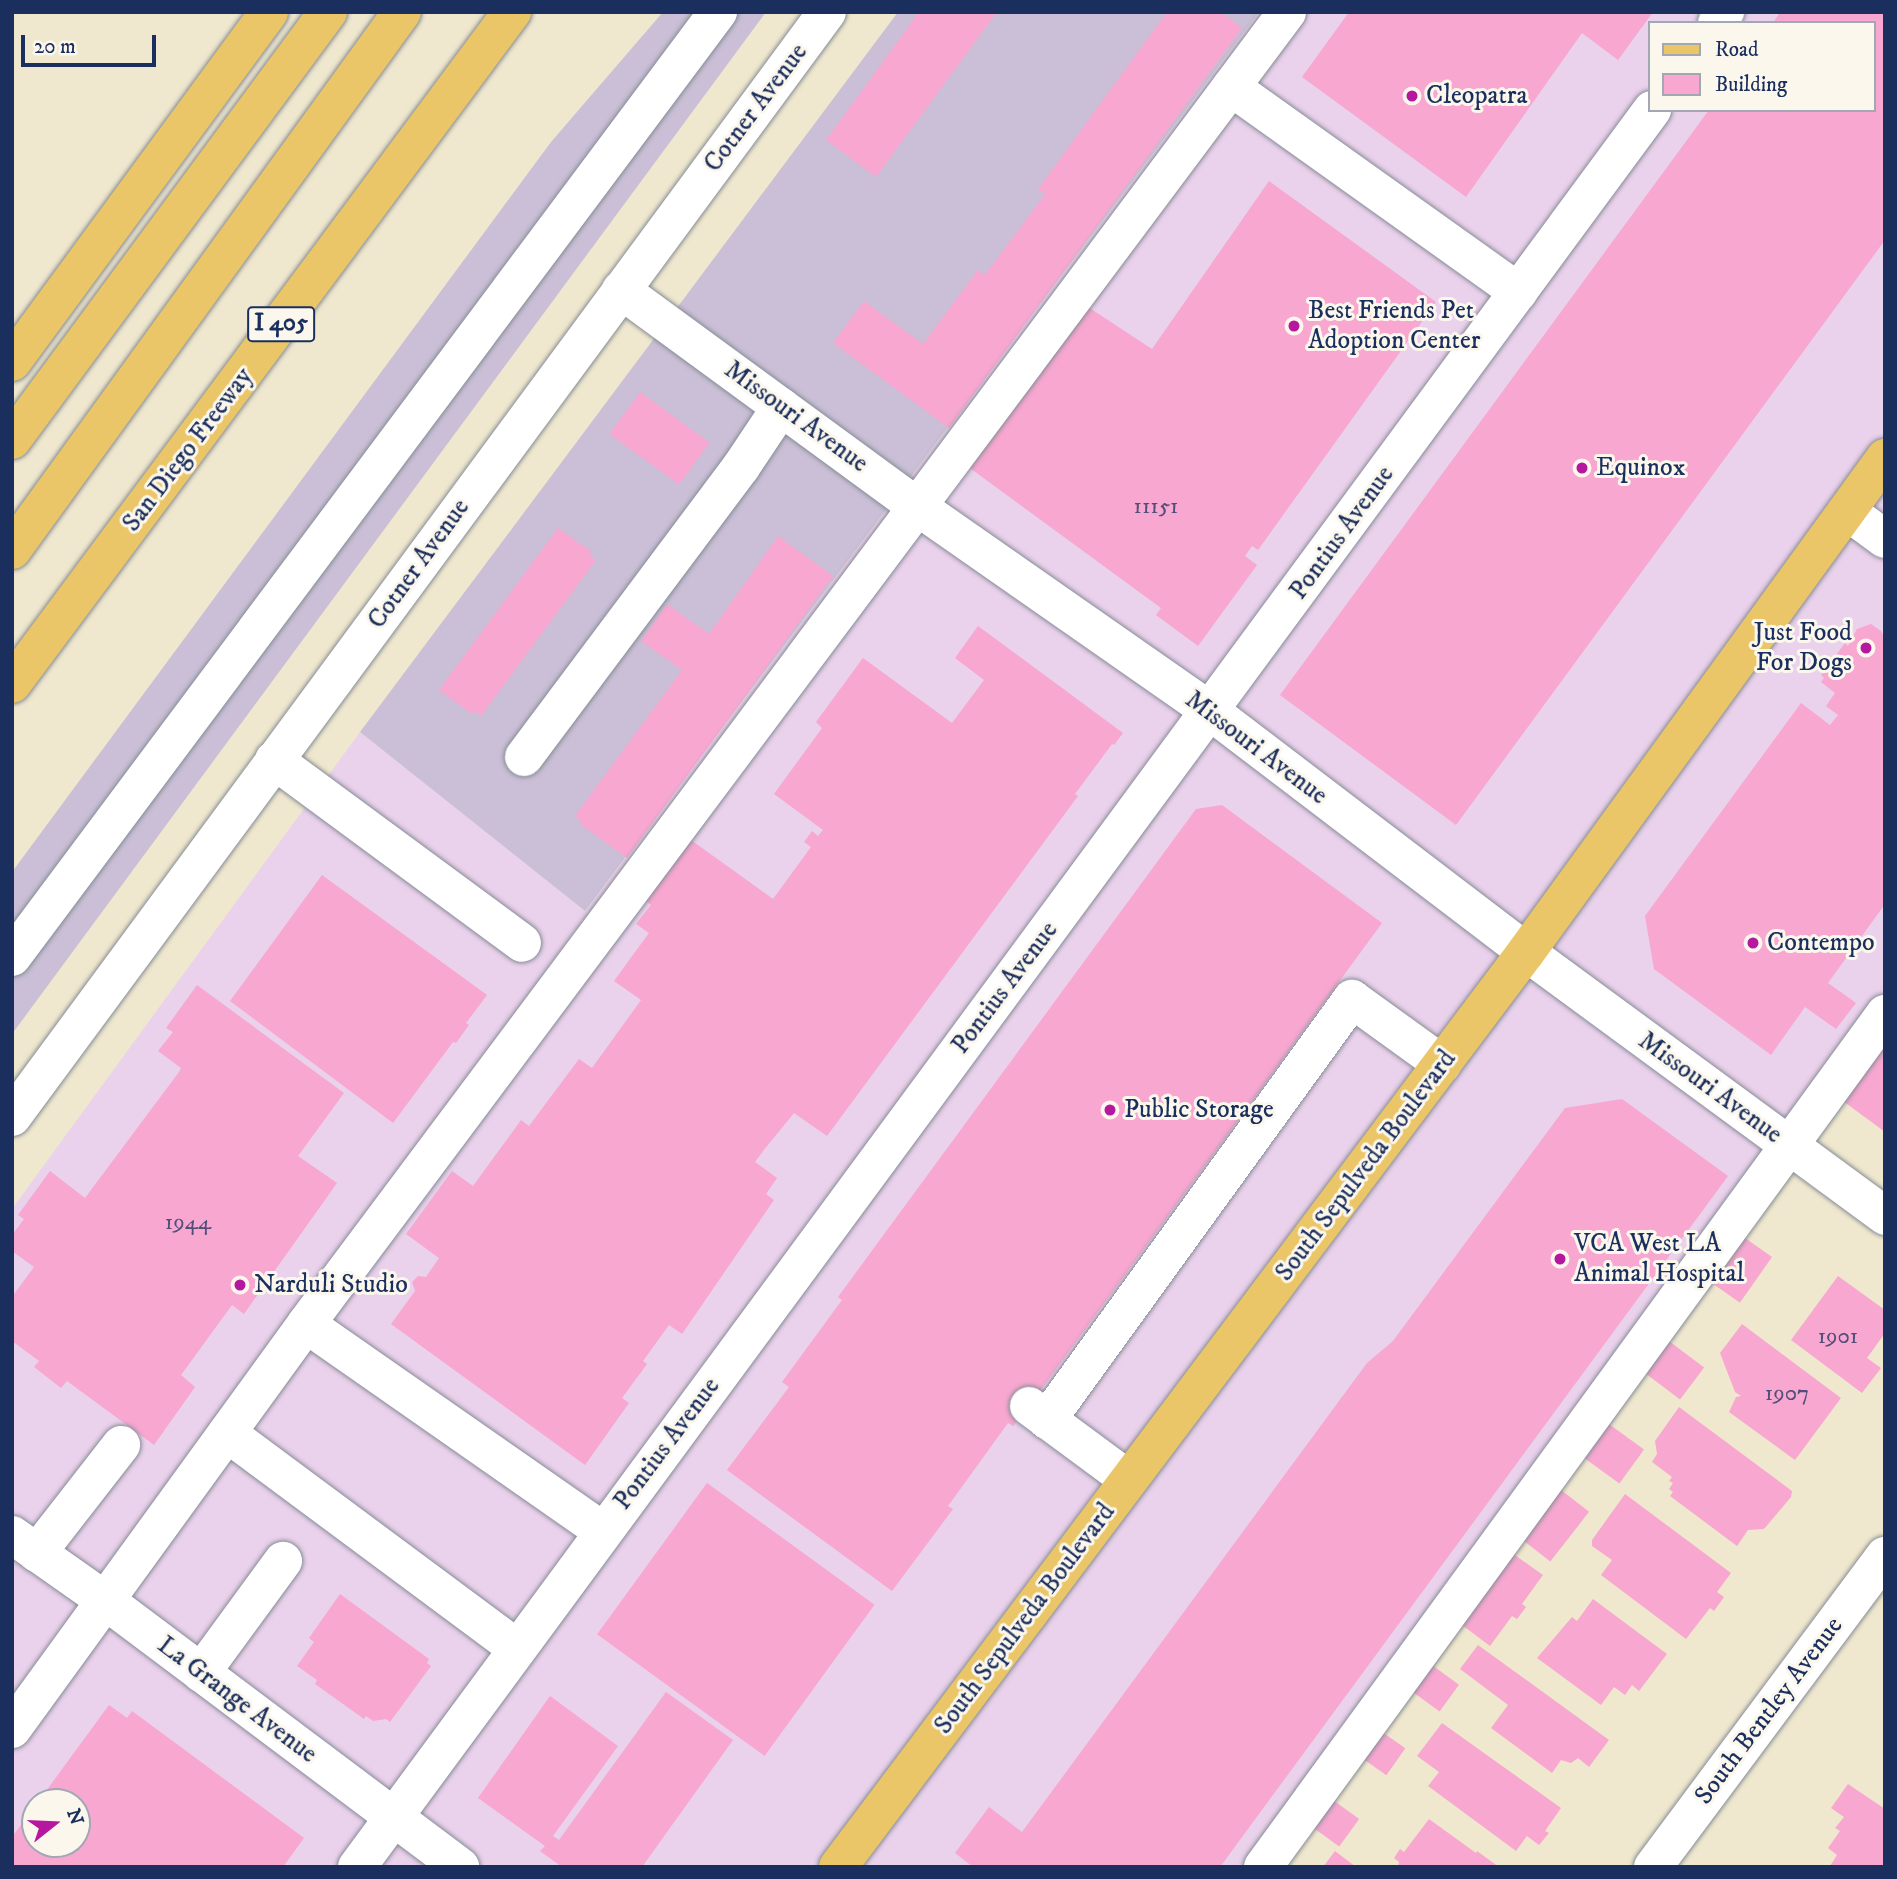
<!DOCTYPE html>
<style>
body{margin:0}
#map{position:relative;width:1897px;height:1879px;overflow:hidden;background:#f0e8ce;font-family:"IM FELL DW Pica",serif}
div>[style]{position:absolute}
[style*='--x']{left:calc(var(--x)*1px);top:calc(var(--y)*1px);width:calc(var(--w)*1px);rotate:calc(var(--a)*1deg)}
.built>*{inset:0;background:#ead1ec}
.industrial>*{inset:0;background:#cabfd6}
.building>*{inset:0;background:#f7a7d0;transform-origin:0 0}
.roads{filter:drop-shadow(0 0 2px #868c96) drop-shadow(0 0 2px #868c96)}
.minor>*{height:38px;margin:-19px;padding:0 19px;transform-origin:19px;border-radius:19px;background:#fff}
.major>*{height:38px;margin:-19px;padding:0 19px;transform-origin:19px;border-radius:19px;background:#ebc669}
.highway>*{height:38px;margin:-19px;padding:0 19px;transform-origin:19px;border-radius:19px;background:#ebc669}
.dots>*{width:19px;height:19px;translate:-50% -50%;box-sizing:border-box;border:4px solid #fbf7ec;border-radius:50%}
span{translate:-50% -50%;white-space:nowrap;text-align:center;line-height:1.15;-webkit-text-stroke:6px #fbf7ec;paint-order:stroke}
.number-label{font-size:23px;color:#524d7a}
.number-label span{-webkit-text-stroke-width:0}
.shield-label span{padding:2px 5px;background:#fbf7ec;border:2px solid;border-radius:5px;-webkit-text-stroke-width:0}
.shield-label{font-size:24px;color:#1b2f5e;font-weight:700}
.poi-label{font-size:26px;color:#1b2f5e}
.left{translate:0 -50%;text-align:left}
.right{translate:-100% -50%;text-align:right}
.street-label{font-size:26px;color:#1b2f5e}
.frame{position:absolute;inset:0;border:14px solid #1b2f5e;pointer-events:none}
.legend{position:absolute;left:1648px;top:21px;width:228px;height:91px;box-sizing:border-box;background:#fbf7ec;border:2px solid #a1a7b3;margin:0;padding:9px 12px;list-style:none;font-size:21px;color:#1b2f5e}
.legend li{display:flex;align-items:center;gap:14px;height:35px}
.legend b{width:35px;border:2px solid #a1a7b3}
.north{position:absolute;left:21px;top:1788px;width:70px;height:70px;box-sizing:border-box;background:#fbf7ec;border:2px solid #a1a7b3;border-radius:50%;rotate:72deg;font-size:19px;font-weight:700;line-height:28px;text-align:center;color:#1b2f5e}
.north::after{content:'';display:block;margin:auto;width:24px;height:32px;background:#b5179e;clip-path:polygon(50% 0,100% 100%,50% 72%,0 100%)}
.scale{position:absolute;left:21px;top:35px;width:135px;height:32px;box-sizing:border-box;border:4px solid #1b2f5e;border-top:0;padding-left:9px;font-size:21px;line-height:24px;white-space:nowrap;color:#1b2f5e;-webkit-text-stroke:5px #fbf7ec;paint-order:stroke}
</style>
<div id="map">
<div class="built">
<div style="clip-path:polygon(evenodd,1259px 12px,1885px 12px,1885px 1004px,1248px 1867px,12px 1867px,12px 1209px,360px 732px,585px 911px,1259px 12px,1650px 23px,1874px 23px,1874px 110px,1650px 110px,1650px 23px,1259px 12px,35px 1802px,77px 1802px,77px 1844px,35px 1844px,35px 1802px)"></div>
</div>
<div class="industrial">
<div style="clip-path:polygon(663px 12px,766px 12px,12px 1034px,12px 872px,551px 142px)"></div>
<div style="clip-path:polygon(898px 12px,1259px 12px,585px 911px,360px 732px)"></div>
</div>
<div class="building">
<div style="clip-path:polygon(919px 12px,997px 12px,876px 177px,826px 140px)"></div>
<div style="clip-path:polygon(1167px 12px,1221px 12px,1242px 28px,949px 428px,833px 343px,864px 301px,923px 344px,978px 270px,985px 275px,1045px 194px,1038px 189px)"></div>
<div style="clip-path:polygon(1349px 12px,1653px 12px,1618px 60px,1582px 33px,1466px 197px,1302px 77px)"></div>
<div style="clip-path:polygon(1780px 12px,1885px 12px,1885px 240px,1456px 825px,1280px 695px,1709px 110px,1874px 110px,1874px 23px,1773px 23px)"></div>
<div style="clip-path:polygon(1269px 181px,1436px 302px,1258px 550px,1252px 546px,1245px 556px,1257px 565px,1198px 646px,1156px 615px,1161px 608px,967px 466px,1085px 305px,1152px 349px)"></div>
<div style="left:640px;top:392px;width:86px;height:52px;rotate:36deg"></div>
<div style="clip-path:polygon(558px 528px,592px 552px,589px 555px,596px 560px,481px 716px,474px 711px,472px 714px,439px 690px)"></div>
<div style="clip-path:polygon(778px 536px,833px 576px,627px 858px,579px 823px,581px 820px,575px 816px,682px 670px,641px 641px,667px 604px,709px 634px)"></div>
<div style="clip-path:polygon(1871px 624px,1881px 631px,1885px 639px,1885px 904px,1828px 983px,1856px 1003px,1836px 1029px,1805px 1007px,1771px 1055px,1654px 969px,1645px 916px,1801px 703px,1830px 725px,1838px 715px,1826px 706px,1835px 693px,1821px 682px,1824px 678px,1821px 675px,1845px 643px,1848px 646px,1857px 629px)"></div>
<div style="clip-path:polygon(978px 626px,1123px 733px,1114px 745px,1112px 744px,1075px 794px,1078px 796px,827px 1136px,794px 1113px,763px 1151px,755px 1162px,777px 1178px,766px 1194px,774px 1200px,682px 1334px,669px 1325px,643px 1361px,647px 1364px,622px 1398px,629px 1403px,585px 1465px,391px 1324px,415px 1291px,412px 1282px,418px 1276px,426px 1277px,439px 1258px,406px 1234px,452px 1171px,473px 1186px,521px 1120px,529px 1126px,579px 1059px,592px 1068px,641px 1000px,614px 981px,649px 933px,636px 924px,651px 905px,646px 901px,691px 840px,773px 899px,811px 847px,804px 842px,812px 831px,818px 836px,823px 830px,774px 794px,822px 728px,816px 722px,863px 658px,952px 723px,984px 680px,955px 658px)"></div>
<div style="clip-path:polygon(1222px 805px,1382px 923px,1029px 1406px,1013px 1426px,1008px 1423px,948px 1506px,953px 1509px,892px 1591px,727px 1470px,789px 1387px,782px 1382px,842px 1300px,838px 1297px,1196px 809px)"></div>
<div style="clip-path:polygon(322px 875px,487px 995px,466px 1023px,469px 1025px,456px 1043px,453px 1042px,393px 1123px,230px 1001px)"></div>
<div style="clip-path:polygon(197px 985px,344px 1093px,298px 1156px,337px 1183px,244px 1314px,232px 1305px,181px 1375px,195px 1387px,154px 1445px,67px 1381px,61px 1388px,34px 1367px,39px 1361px,12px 1341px,12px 1297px,34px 1267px,12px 1251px,12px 1235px,24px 1219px,18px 1215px,50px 1171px,85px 1198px,179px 1072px,181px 1068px,158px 1051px,173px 1032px,166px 1028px)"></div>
<div style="clip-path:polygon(1885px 1042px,1885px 1132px,1843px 1101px)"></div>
<div style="clip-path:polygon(1622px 1099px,1728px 1176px,1220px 1867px,973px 1867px,955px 1853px,989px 1807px,1022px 1832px,1367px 1363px,1393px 1341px,1565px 1108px)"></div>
<div style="left:1745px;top:1238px;width:33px;height:56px;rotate:35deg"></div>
<div style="clip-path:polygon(1838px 1276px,1885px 1310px,1885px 1333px,1867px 1358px,1881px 1368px,1862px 1393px,1791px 1340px)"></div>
<div style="clip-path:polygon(1742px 1324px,1841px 1398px,1795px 1460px,1729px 1412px,1736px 1397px,1741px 1396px,1735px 1392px,1720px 1353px)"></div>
<div style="left:1669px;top:1341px;width:44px;height:40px;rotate:37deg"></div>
<div style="clip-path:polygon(1679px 1407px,1792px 1491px,1791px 1497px,1764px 1529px,1748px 1530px,1737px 1546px,1670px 1496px,1673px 1492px,1669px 1489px,1673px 1483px,1669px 1481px,1672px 1477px,1652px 1462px,1657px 1454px,1655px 1441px)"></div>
<div style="left:1602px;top:1419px;width:52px;height:42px;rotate:36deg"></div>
<div style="left:707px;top:1483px;width:207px;height:187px;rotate:36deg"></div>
<div style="left:1556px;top:1486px;width:42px;height:63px;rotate:38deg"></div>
<div style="clip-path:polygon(1625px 1494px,1731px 1573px,1717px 1592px,1724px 1597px,1714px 1611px,1710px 1608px,1686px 1639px,1601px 1575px,1612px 1560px,1592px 1546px,1592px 1540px)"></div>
<div style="clip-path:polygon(1512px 1553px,1543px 1575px,1522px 1604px,1526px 1607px,1517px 1619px,1512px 1616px,1490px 1646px,1454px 1619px)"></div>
<div style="clip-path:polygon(340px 1594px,429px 1659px,427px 1663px,431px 1666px,390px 1722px,386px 1719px,373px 1721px,366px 1716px,364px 1719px,315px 1684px,317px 1680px,297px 1666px,314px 1642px,309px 1638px)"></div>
<div style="clip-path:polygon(1593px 1599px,1667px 1654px,1639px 1691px,1632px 1685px,1625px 1695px,1614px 1687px,1601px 1705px,1537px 1658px,1572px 1617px,1577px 1621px)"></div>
<div style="clip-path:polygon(1478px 1645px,1609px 1740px,1589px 1767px,1578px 1758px,1571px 1763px,1561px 1760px,1552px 1773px,1491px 1728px,1508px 1705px,1460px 1669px)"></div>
<div style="left:1425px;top:1660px;width:42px;height:33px;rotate:36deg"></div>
<div style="clip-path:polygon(666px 1692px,733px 1740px,642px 1867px,562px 1867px,540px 1851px,545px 1846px,478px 1798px,550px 1696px,618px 1746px,553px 1836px,559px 1840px)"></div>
<div style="clip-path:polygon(109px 1705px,127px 1718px,132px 1711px,304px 1838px,283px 1867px,12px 1867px,12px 1837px,35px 1806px,35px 1844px,77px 1844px,77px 1802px,38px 1802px)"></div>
<div style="clip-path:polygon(1442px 1723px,1561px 1808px,1545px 1831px,1549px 1833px,1539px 1845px,1527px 1836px,1516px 1851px,1428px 1786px,1439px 1772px,1417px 1756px)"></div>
<div style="left:1375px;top:1727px;width:37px;height:33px;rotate:35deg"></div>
<div style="clip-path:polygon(1848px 1784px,1885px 1809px,1885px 1867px,1830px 1866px,1837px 1855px,1828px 1848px,1840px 1831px,1835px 1828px,1844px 1817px,1831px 1808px)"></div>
<div style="left:1326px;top:1795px;width:41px;height:34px;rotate:36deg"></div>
<div style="clip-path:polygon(1429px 1819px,1476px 1853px,1477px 1851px,1499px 1867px,1398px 1867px,1399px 1862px,1394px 1858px,1400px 1849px,1404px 1852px)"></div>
<div style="clip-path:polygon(1335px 1851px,1356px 1867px,1323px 1867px)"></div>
</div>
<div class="roads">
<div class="minor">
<div style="--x:1717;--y:23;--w:14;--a:-54"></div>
<div style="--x:1231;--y:87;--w:353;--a:35.5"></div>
<div style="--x:621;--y:290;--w:368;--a:36.2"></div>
<div style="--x:918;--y:507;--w:356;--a:34.9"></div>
<div style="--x:1210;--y:711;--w:397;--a:37.3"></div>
<div style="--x:1526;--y:952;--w:446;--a:36.3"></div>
<div style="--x:1847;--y:511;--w:47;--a:36.4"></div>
<div style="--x:524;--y:757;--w:362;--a:-53.2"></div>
<div style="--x:741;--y:467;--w:72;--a:-56.3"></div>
<div style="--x:274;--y:760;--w:308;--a:36.4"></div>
<div style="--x:12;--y:957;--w:1180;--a:-53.24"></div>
<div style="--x:12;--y:1117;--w:1373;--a:-53.59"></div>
<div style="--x:306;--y:1324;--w:362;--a:34.9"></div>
<div style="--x:1029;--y:1406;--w:124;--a:36.5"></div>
<div style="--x:1047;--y:1420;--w:520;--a:-54.08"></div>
<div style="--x:1352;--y:999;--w:111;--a:35.8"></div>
<div style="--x:227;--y:1433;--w:361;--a:36.6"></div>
<div style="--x:12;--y:1535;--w:115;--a:35.1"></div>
<div style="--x:106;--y:1601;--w:443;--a:36.9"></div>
<div style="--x:37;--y:1553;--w:137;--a:-52.1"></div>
<div style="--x:201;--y:1673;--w:139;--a:-53.8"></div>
<div style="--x:12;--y:1729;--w:500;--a:-54.02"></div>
<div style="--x:306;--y:1324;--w:1638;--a:-53.21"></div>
<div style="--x:357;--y:1867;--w:2183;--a:-53.61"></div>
<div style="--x:1263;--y:1867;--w:1056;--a:-53.9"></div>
<div style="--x:1653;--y:1867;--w:388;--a:-53.3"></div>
</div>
<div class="major">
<div style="--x:838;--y:1867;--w:1145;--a:-53.06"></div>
<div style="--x:1526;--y:952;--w:611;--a:-53.99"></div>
</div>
<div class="highway">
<div style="--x:12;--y:362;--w:434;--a:-53.7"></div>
<div style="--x:12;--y:440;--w:532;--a:-53.56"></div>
<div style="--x:12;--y:550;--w:664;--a:-54.06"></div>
<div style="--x:12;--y:684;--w:838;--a:-53.35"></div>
</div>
</div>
<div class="dots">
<div style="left:1412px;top:96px;background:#b5179e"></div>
<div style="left:1294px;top:326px;background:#b5179e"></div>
<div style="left:1582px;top:468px;background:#b5179e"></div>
<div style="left:1866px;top:648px;background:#b5179e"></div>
<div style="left:1753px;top:943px;background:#b5179e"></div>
<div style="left:1110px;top:1110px;background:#b5179e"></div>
<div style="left:1560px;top:1259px;background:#b5179e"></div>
<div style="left:240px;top:1285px;background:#b5179e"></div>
</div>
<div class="number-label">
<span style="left:1156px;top:507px">11151</span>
<span style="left:188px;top:1223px">1944</span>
<span style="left:1838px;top:1337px">1901</span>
<span style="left:1787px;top:1394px">1907</span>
</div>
<div class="shield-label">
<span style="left:281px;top:324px">I 405</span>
</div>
<div class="poi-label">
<span class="left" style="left:1426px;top:96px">Cleopatra</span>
<span class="left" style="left:1308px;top:326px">Best Friends Pet<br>Adoption Center</span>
<span class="left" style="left:1596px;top:468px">Equinox</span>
<span class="right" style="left:1852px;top:648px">Just Food<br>For Dogs</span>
<span class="left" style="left:1767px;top:943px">Contempo</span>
<span class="left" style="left:1124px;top:1110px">Public Storage</span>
<span class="left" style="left:1574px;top:1259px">VCA West LA<br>Animal Hospital</span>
<span class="left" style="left:254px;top:1285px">Narduli Studio</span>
</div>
<div class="street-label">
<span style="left:756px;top:108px;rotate:-53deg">Cotner Avenue</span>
<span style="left:796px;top:417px;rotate:36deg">Missouri Avenue</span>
<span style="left:188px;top:450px;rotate:-53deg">San Diego Freeway</span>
<span style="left:1342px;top:533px;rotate:-54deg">Pontius Avenue</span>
<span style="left:419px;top:564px;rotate:-54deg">Cotner Avenue</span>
<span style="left:1256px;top:748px;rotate:37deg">Missouri Avenue</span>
<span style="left:1005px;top:988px;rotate:-53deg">Pontius Avenue</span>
<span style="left:1710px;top:1088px;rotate:36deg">Missouri Avenue</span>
<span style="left:1366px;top:1166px;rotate:-53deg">South Sepulveda Boulevard</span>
<span style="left:667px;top:1444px;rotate:-53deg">Pontius Avenue</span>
<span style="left:1025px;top:1619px;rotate:-53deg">South Sepulveda Boulevard</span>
<span style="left:237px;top:1700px;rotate:37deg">La Grange Avenue</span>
<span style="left:1769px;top:1711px;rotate:-53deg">South Bentley Avenue</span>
</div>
<div class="frame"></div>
<ul class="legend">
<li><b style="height:9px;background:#ebc669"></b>Road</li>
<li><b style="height:19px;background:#f7a7d0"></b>Building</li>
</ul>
<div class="north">N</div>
<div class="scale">20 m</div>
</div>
